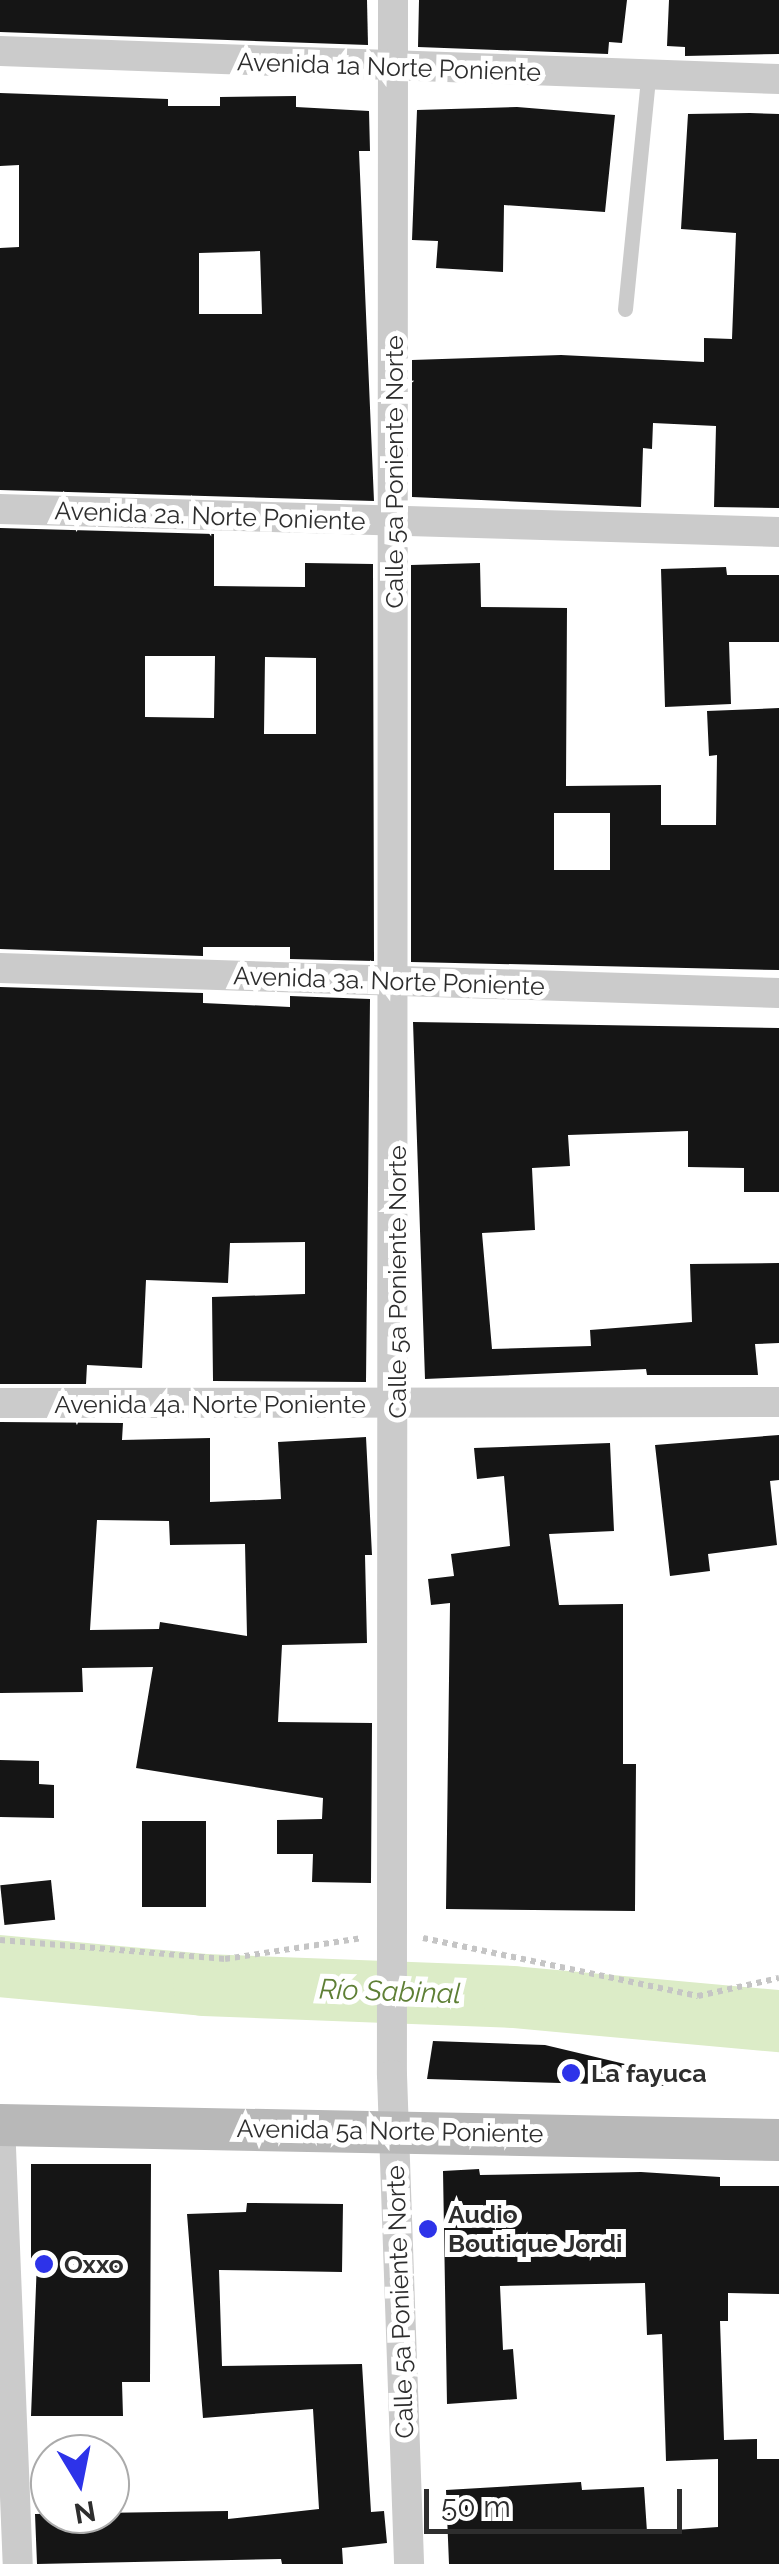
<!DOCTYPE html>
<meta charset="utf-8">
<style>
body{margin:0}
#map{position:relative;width:779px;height:2564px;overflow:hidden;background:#fff;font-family:Raleway,sans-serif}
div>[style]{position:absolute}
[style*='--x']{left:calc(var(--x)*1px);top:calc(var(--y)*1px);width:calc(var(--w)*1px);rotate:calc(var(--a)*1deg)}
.river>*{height:62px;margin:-31px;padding:0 31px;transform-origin:31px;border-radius:31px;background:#dcecc7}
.building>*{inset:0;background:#151515;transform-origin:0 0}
.path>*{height:6px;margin-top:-3px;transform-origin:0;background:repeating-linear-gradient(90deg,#c5c5c5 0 5px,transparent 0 10px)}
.service>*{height:15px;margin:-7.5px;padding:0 7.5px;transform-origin:7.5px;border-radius:7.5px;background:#cbcbcb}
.minor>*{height:30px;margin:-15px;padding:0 15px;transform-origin:15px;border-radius:15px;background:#cbcbcb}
.secondary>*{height:42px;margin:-21px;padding:0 21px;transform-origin:21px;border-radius:21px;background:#b8b8b8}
.dots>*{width:28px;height:28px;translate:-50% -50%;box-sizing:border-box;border:5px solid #fff;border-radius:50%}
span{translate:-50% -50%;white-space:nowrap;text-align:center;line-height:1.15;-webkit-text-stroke:10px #fff;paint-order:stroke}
.street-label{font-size:25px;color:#2e2e2e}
.poi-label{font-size:25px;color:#2e2e2e;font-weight:700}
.left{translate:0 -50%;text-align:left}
.water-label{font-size:28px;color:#5e7f35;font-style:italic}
.north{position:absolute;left:30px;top:2434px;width:100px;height:100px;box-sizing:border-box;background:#fff;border:2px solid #ababab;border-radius:50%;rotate:170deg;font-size:28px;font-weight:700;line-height:40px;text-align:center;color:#2e2e2e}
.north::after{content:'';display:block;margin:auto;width:35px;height:45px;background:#2d33e9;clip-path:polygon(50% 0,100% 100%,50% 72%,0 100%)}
.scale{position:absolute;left:424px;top:2489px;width:258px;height:45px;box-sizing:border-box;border:5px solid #2e2e2e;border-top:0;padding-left:12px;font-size:30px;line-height:35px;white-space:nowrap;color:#2e2e2e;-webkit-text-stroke:8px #fff;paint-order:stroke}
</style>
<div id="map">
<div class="river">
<div style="--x:0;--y:1966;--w:205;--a:5.3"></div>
<div style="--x:204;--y:1985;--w:309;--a:2.2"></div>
<div style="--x:513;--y:1997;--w:267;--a:5.2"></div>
</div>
<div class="building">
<div style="clip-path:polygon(0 0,367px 0,368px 45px,0 32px)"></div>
<div style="clip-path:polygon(419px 0,627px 0,622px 43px,609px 42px,608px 54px,418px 47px)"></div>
<div style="clip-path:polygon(669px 0,779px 0,779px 54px,685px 56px,685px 47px,667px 46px)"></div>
<div style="clip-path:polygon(evenodd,0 93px,168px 99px,168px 106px,220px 106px,220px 97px,296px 96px,296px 107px,369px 111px,370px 151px,359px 151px,374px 501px,0 490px,0 248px,19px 247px,19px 165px,0 166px,0 93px,260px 251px,262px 314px,199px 314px,199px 253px,260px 251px)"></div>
<div style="clip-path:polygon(517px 107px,615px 115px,605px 212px,504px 205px,503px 272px,436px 268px,438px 241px,412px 240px,417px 110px)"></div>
<div style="clip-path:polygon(750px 113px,779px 114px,779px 508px,714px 507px,716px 426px,653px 423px,652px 449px,643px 448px,641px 507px,412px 497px,412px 360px,561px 355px,704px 362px,704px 338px,732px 339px,736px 233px,681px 229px,688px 114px)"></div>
<div style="clip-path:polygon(evenodd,0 528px,214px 534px,214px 586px,305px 587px,305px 563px,373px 564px,374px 961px,290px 959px,290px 947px,203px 947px,203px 956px,0 949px,0 528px,145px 656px,215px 656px,214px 718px,145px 717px,145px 656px,0 528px,265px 657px,316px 658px,316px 734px,264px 734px,265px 657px)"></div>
<div style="clip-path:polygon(evenodd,480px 563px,481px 607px,567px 608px,566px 786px,661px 785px,661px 825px,716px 825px,717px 755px,709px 756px,707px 711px,779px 708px,779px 970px,411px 962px,411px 565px,480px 563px,554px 813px,610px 813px,610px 870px,554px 870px,554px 813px)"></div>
<div style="clip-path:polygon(726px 567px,727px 575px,779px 575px,779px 642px,729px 642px,731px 704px,665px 707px,661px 569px)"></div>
<div style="clip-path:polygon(0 987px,203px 993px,203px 1003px,290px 1007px,290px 996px,370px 999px,366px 1382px,213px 1381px,212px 1297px,305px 1294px,305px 1242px,230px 1243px,228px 1283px,146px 1280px,142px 1368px,87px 1365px,86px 1384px,0 1384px)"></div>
<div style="clip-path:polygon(413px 1022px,779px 1028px,779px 1192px,744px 1192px,744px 1168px,688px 1167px,688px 1131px,568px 1135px,570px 1166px,532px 1168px,535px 1230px,482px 1233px,492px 1349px,591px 1346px,590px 1330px,692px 1322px,690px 1264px,779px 1263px,779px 1343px,755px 1344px,758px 1375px,647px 1375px,646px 1369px,425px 1379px)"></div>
<div style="clip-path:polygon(evenodd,0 1422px,123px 1423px,122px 1440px,210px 1438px,210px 1502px,281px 1499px,278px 1442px,366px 1437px,372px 1555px,365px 1555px,367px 1643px,282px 1645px,278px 1722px,372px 1723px,371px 1883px,312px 1882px,313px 1854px,277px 1854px,277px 1820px,322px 1819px,323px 1798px,136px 1768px,153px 1667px,82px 1668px,83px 1692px,0 1693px,0 1422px,97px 1520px,169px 1521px,170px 1545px,245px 1544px,247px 1636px,160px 1622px,159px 1629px,90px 1630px,97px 1520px)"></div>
<div style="clip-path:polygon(779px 1435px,779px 1480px,770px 1481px,777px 1545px,708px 1554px,710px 1571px,670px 1576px,655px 1445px)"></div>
<div style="clip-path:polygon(610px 1443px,614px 1531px,549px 1534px,559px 1605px,623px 1604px,623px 1764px,636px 1764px,635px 1911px,446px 1909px,450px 1603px,431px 1605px,428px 1579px,454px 1576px,451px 1554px,510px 1546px,504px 1476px,477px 1479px,474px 1448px)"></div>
<div style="clip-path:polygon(0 1760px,39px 1761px,39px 1784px,54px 1785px,54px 1818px,0 1817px)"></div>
<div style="left:142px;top:1821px;width:64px;height:86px"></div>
<div style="left:51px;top:1880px;width:40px;height:51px;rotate:84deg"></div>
<div style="clip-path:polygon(433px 2041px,545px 2045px,667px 2074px,665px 2086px,427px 2079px)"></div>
<div style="clip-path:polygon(31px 2164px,151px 2164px,150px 2382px,122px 2382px,123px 2416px,31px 2416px,37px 2260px,31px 2260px)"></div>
<div style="clip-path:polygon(479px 2169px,480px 2175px,641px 2172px,720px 2177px,720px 2186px,779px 2186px,779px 2294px,728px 2293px,728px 2321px,720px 2321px,724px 2440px,757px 2439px,757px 2459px,779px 2459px,779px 2564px,449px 2564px,446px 2490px,581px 2482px,582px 2490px,644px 2487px,647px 2532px,718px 2527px,718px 2459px,666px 2461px,662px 2334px,647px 2335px,645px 2283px,500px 2286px,503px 2350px,513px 2349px,517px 2399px,447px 2404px,443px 2171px)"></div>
<div style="clip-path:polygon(247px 2203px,343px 2204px,342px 2272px,219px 2270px,222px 2366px,362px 2364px,371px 2512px,384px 2511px,387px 2543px,342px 2548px,343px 2564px,282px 2564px,281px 2559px,37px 2564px,35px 2514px,228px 2511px,228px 2519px,319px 2509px,313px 2409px,203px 2418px,187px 2214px,246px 2212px)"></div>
</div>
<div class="path">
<div style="--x:423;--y:1938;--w:281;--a:11.9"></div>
<div style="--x:698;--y:1996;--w:83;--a:-12.5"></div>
<div style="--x:0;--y:1940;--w:226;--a:4.8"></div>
<div style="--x:225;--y:1959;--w:139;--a:-8.7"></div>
</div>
<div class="service">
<div style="--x:625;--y:309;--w:233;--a:-84.3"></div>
</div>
<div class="minor">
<div style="--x:393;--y:0;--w:2075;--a:90.03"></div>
<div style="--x:392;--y:2075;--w:489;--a:88"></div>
<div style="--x:0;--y:51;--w:780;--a:2.06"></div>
<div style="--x:0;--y:509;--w:779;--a:1.69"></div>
<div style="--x:0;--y:968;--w:779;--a:1.84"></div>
<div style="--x:0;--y:1403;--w:779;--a:-0.07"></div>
<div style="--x:0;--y:2123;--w:441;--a:87.7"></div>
</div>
<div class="secondary">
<div style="--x:0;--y:2125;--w:779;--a:1.1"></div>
</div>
<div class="dots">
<div style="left:571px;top:2073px;background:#2d33e9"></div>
<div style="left:428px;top:2229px;background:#2d33e9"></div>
<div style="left:44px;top:2264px;background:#2d33e9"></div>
</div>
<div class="street-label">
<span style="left:389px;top:67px;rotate:2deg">Avenida 1a Norte Poniente</span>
<span style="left:394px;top:472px;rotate:-90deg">Calle 5a Poniente Norte</span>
<span style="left:210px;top:516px;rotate:2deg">Avenida 2a. Norte Poniente</span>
<span style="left:389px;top:981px;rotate:2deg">Avenida 3a. Norte Poniente</span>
<span style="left:397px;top:1282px;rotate:-90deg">Calle 5a Poniente Norte</span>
<span style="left:210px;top:1404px">Avenida 4a. Norte Poniente</span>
<span style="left:390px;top:2131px;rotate:1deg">Avenida 5a Norte Poniente</span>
<span style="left:400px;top:2302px;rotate:-92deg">Calle 5a Poniente Norte</span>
</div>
<div class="poi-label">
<span class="left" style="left:591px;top:2073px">La fayuca</span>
<span class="left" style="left:448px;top:2229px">Audio<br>Boutique Jordi</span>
<span class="left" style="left:64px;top:2264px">Oxxo</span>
</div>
<div class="water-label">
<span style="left:390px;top:1992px;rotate:2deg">Río Sabinal</span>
</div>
<div class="north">N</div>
<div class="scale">50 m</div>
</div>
